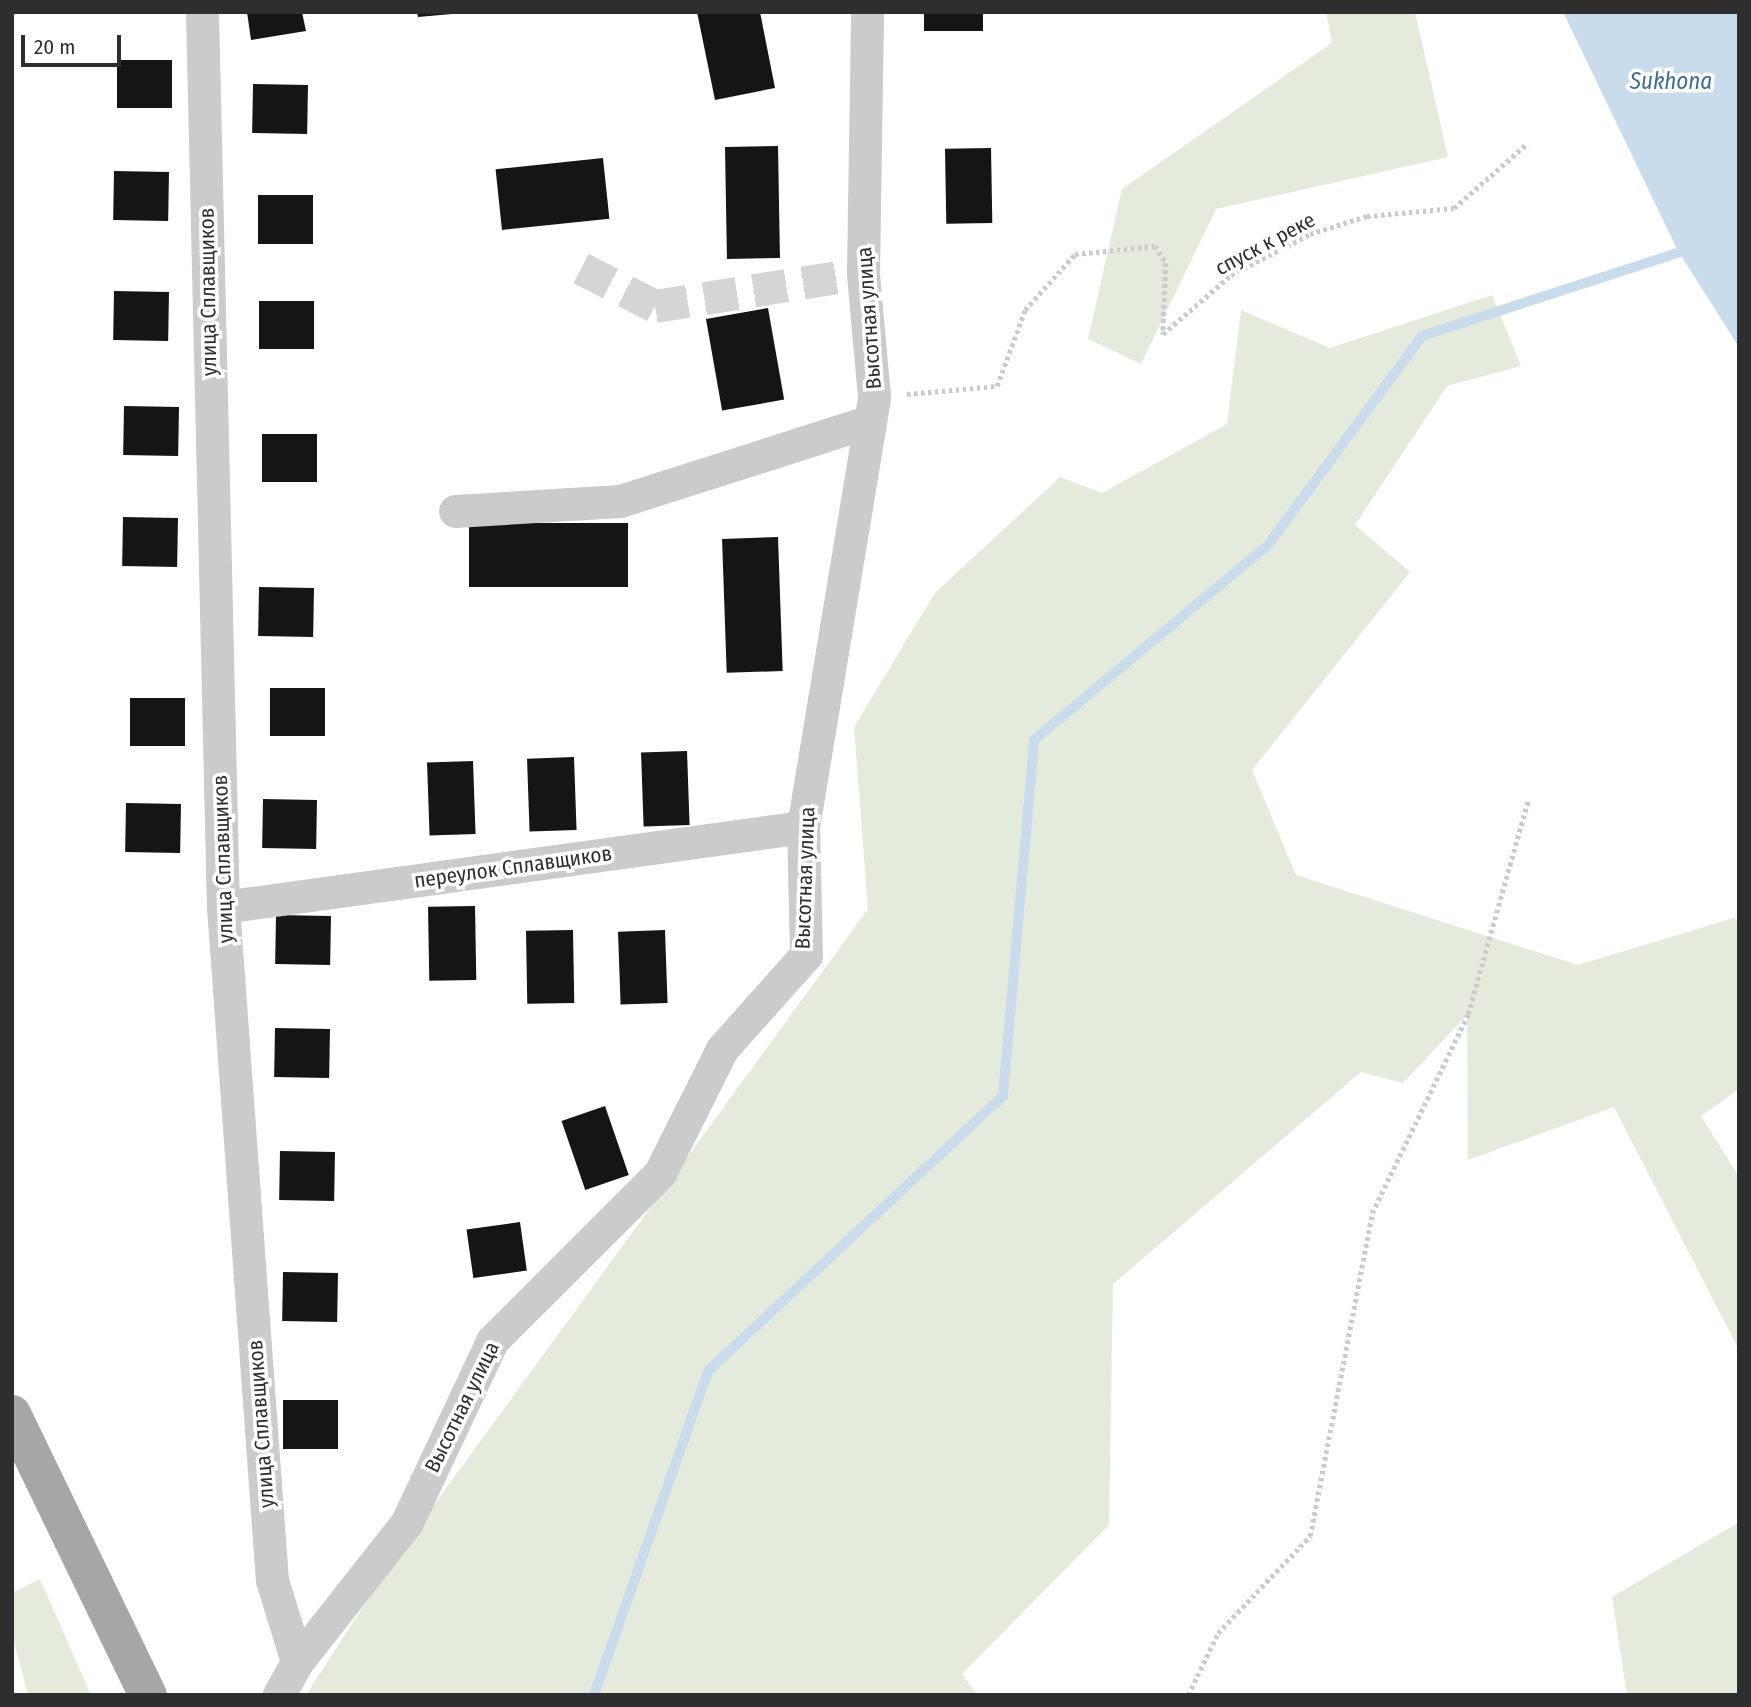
<!DOCTYPE html>
<meta charset="utf-8">
<style>
body{margin:0}
#map{position:relative;width:1751px;height:1707px;overflow:hidden;background:#fff;font-family:"Fira Sans Condensed",sans-serif}
div>[style]{position:absolute}
[style*='--x']{left:calc(var(--x)*1px);top:calc(var(--y)*1px);width:calc(var(--w)*1px);rotate:calc(var(--a)*1deg)}
.green>*{inset:0;background:#e4ebdd}
.water>*{inset:0;background:#c9dceb}
.stream>*{height:10px;margin:-5px;padding:0 5px;transform-origin:5px;border-radius:5px;background:#c9dceb}
.building>*{inset:0;background:#151515;transform-origin:0 0}
.minor-tunnel>*{height:33px;margin-top:-16.5px;transform-origin:0;background:repeating-linear-gradient(90deg,#d5d5d5 0 33px,transparent 0 50px)}
.path>*{height:4.5px;margin-top:-2.25px;transform-origin:0;background:repeating-linear-gradient(90deg,#cbcbcb 0 3.5px,transparent 0 7px)}
.minor>*{height:33px;margin:-16.5px;padding:0 16.5px;transform-origin:16.5px;border-radius:16.5px;background:#cbcbcb}
.major>*{height:38px;margin:-19px;padding:0 19px;transform-origin:19px;border-radius:19px;background:#a6a6a6}
span{translate:-50% -50%;white-space:nowrap;text-align:center;line-height:1.15;-webkit-text-stroke:7px #fff;paint-order:stroke}
.street-label{font-size:21px;color:#2e2e2e}
.water-label{font-size:23px;color:#3f6b8e;font-style:italic}
.frame{position:absolute;inset:0;border:14px solid #2e2e2e;pointer-events:none}
.scale{position:absolute;left:21px;top:35px;width:100px;height:32px;box-sizing:border-box;border:4px solid #2e2e2e;border-top:0;padding-left:9px;font-size:21px;line-height:24px;white-space:nowrap;color:#2e2e2e;-webkit-text-stroke:5px #fff;paint-order:stroke}
</style>
<div id="map">
<div class="green">
<div style="clip-path:polygon(1326px 12px,1415px 12px,1448px 157px,1216px 209px,1141px 364px,1088px 339px,1122px 189px,1332px 43px)"></div>
<div style="clip-path:polygon(1492px 295px,1521px 366px,1447px 386px,1355px 525px,1410px 572px,1252px 770px,1296px 875px,1578px 965px,1734px 918px,1739px 923px,1739px 1089px,1701px 1116px,1739px 1177px,1739px 1350px,1614px 1107px,1468px 1160px,1467px 1015px,1403px 1083px,1361px 1072px,1113px 1284px,1109px 1525px,962px 1674px,977px 1695px,306px 1695px,388px 1568px,868px 909px,854px 727px,935px 593px,1060px 477px,1102px 493px,1227px 424px,1241px 310px,1330px 348px)"></div>
<div style="clip-path:polygon(1739px 1522px,1739px 1695px,1627px 1695px,1612px 1597px)"></div>
<div style="clip-path:polygon(40px 1579px,91px 1695px,28px 1695px,12px 1634px,12px 1593px)"></div>
</div>
<div class="water">
<div style="clip-path:polygon(1563px 12px,1739px 12px,1739px 347px,1678px 251px)"></div>
</div>
<div class="stream">
<div style="--x:594;--y:1695;--w:343;--a:-70.6"></div>
<div style="--x:708;--y:1371;--w:403;--a:-43"></div>
<div style="--x:1003;--y:1096;--w:357;--a:-85"></div>
<div style="--x:1034;--y:740;--w:305;--a:-39.8"></div>
<div style="--x:1268;--y:545;--w:260;--a:-53.6"></div>
<div style="--x:1422;--y:336;--w:281;--a:-18"></div>
</div>
<div class="building">
<div style="clip-path:polygon(247px 12px,302px 12px,306px 31px,251px 40px)"></div>
<div style="clip-path:polygon(417px 12px,452px 12px,452px 14px,418px 17px)"></div>
<div style="clip-path:polygon(697px 12px,760px 12px,775px 88px,715px 100px)"></div>
<div style="left:924px;top:12px;width:59px;height:19px"></div>
<div style="left:117px;top:60px;width:55px;height:48px"></div>
<div style="left:253px;top:84px;width:55px;height:49px;rotate:1deg"></div>
<div style="left:778px;top:146px;width:112px;height:53px;rotate:89deg"></div>
<div style="left:991px;top:148px;width:75px;height:46px;rotate:89deg"></div>
<div style="left:603px;top:158px;width:61px;height:108px;rotate:84deg"></div>
<div style="left:114px;top:171px;width:55px;height:49px;rotate:1deg"></div>
<div style="left:258px;top:195px;width:55px;height:49px"></div>
<div style="left:114px;top:291px;width:55px;height:49px;rotate:1deg"></div>
<div style="left:259px;top:301px;width:55px;height:48px"></div>
<div style="left:768px;top:308px;width:93px;height:63px;rotate:80deg"></div>
<div style="left:124px;top:406px;width:55px;height:49px;rotate:1deg"></div>
<div style="left:262px;top:434px;width:55px;height:48px"></div>
<div style="left:123px;top:517px;width:55px;height:49px;rotate:1deg"></div>
<div style="left:628px;top:523px;width:64px;height:159px;rotate:90deg"></div>
<div style="left:778px;top:537px;width:134px;height:56px;rotate:88deg"></div>
<div style="left:259px;top:587px;width:55px;height:49px;rotate:1deg"></div>
<div style="left:270px;top:688px;width:55px;height:48px"></div>
<div style="left:130px;top:698px;width:55px;height:48px"></div>
<div style="left:687px;top:751px;width:74px;height:46px;rotate:88deg"></div>
<div style="left:574px;top:757px;width:73px;height:47px;rotate:88deg"></div>
<div style="left:473px;top:761px;width:73px;height:46px;rotate:88deg"></div>
<div style="left:263px;top:799px;width:54px;height:49px;rotate:1deg"></div>
<div style="left:126px;top:803px;width:55px;height:49px;rotate:1deg"></div>
<div style="left:475px;top:906px;width:74px;height:47px;rotate:89deg"></div>
<div style="left:276px;top:915px;width:55px;height:49px;rotate:1deg"></div>
<div style="left:573px;top:930px;width:73px;height:47px;rotate:89deg"></div>
<div style="left:665px;top:930px;width:73px;height:47px;rotate:88deg"></div>
<div style="left:275px;top:1028px;width:55px;height:49px;rotate:1deg"></div>
<div style="left:605px;top:1106px;width:73px;height:46px;rotate:71deg"></div>
<div style="left:280px;top:1151px;width:55px;height:49px;rotate:1deg"></div>
<div style="left:520px;top:1222px;width:49px;height:54px;rotate:82deg"></div>
<div style="left:283px;top:1272px;width:55px;height:49px;rotate:1deg"></div>
<div style="left:283px;top:1400px;width:55px;height:49px"></div>
</div>
<div class="minor-tunnel">
<div style="--x:581;--y:268;--w:83;--a:27.2"></div>
<div style="--x:655;--y:306;--w:211;--a:-9"></div>
</div>
<div class="path">
<div style="--x:907;--y:394;--w:90;--a:-5.1"></div>
<div style="--x:997;--y:386;--w:81;--a:-69.8"></div>
<div style="--x:1025;--y:310;--w:75;--a:-48.2"></div>
<div style="--x:1075;--y:254;--w:80;--a:-5.7"></div>
<div style="--x:1155;--y:246;--w:20;--a:57"></div>
<div style="--x:1166;--y:263;--w:71;--a:92.4"></div>
<div style="--x:1163;--y:334;--w:90;--a:-40.9"></div>
<div style="--x:1231;--y:275;--w:89;--a:-27.4"></div>
<div style="--x:1310;--y:234;--w:60;--a:-17.5"></div>
<div style="--x:1367;--y:216;--w:87;--a:-5.3"></div>
<div style="--x:1454;--y:208;--w:98;--a:-41.3"></div>
<div style="--x:1188;--y:1695;--w:69;--a:-64.2"></div>
<div style="--x:1218;--y:1633;--w:134;--a:-46.5"></div>
<div style="--x:1310;--y:1536;--w:329;--a:-79.1"></div>
<div style="--x:1372;--y:1213;--w:221;--a:-64.2"></div>
<div style="--x:1468;--y:1014;--w:222;--a:-74.3"></div>
</div>
<div class="minor">
<div style="--x:202;--y:12;--w:895;--a:88.66"></div>
<div style="--x:223;--y:907;--w:675;--a:85.84"></div>
<div style="--x:272;--y:1580;--w:86;--a:73"></div>
<div style="--x:297;--y:1662;--w:38;--a:119"></div>
<div style="--x:455;--y:511;--w:165;--a:-3.5"></div>
<div style="--x:620;--y:501;--w:262;--a:-17.7"></div>
<div style="--x:223;--y:907;--w:585;--a:-7.85"></div>
<div style="--x:297;--y:1662;--w:178;--a:-51.8"></div>
<div style="--x:407;--y:1522;--w:200;--a:-64.8"></div>
<div style="--x:492;--y:1341;--w:238;--a:-45"></div>
<div style="--x:660;--y:1173;--w:139;--a:-63.4"></div>
<div style="--x:722;--y:1049;--w:126;--a:-48.2"></div>
<div style="--x:806;--y:955;--w:128;--a:-91.3"></div>
<div style="--x:803;--y:827;--w:436;--a:-80.6"></div>
<div style="--x:874;--y:397;--w:124;--a:-95.1"></div>
<div style="--x:863;--y:273;--w:261;--a:-89.1"></div>
</div>
<div class="major">
<div style="--x:12;--y:1414;--w:312;--a:64.2"></div>
</div>
<div class="street-label">
<span style="left:1265px;top:244px;rotate:-28deg">спуск к реке</span>
<span style="left:208px;top:292px;rotate:-91deg">улица Сплавщиков</span>
<span style="left:869px;top:318px;rotate:-94deg">Высотная улица</span>
<span style="left:223px;top:859px;rotate:-92deg">улица Сплавщиков</span>
<span style="left:513px;top:867px;rotate:-8deg">переулок Сплавщиков</span>
<span style="left:805px;top:878px;rotate:-88deg">Высотная улица</span>
<span style="left:462px;top:1407px;rotate:-64deg">Высотная улица</span>
<span style="left:261px;top:1424px;rotate:-94deg">улица Сплавщиков</span>
</div>
<div class="water-label">
<span style="left:1671px;top:81px">Sukhona</span>
</div>
<div class="frame"></div>
<div class="scale">20 m</div>
</div>
